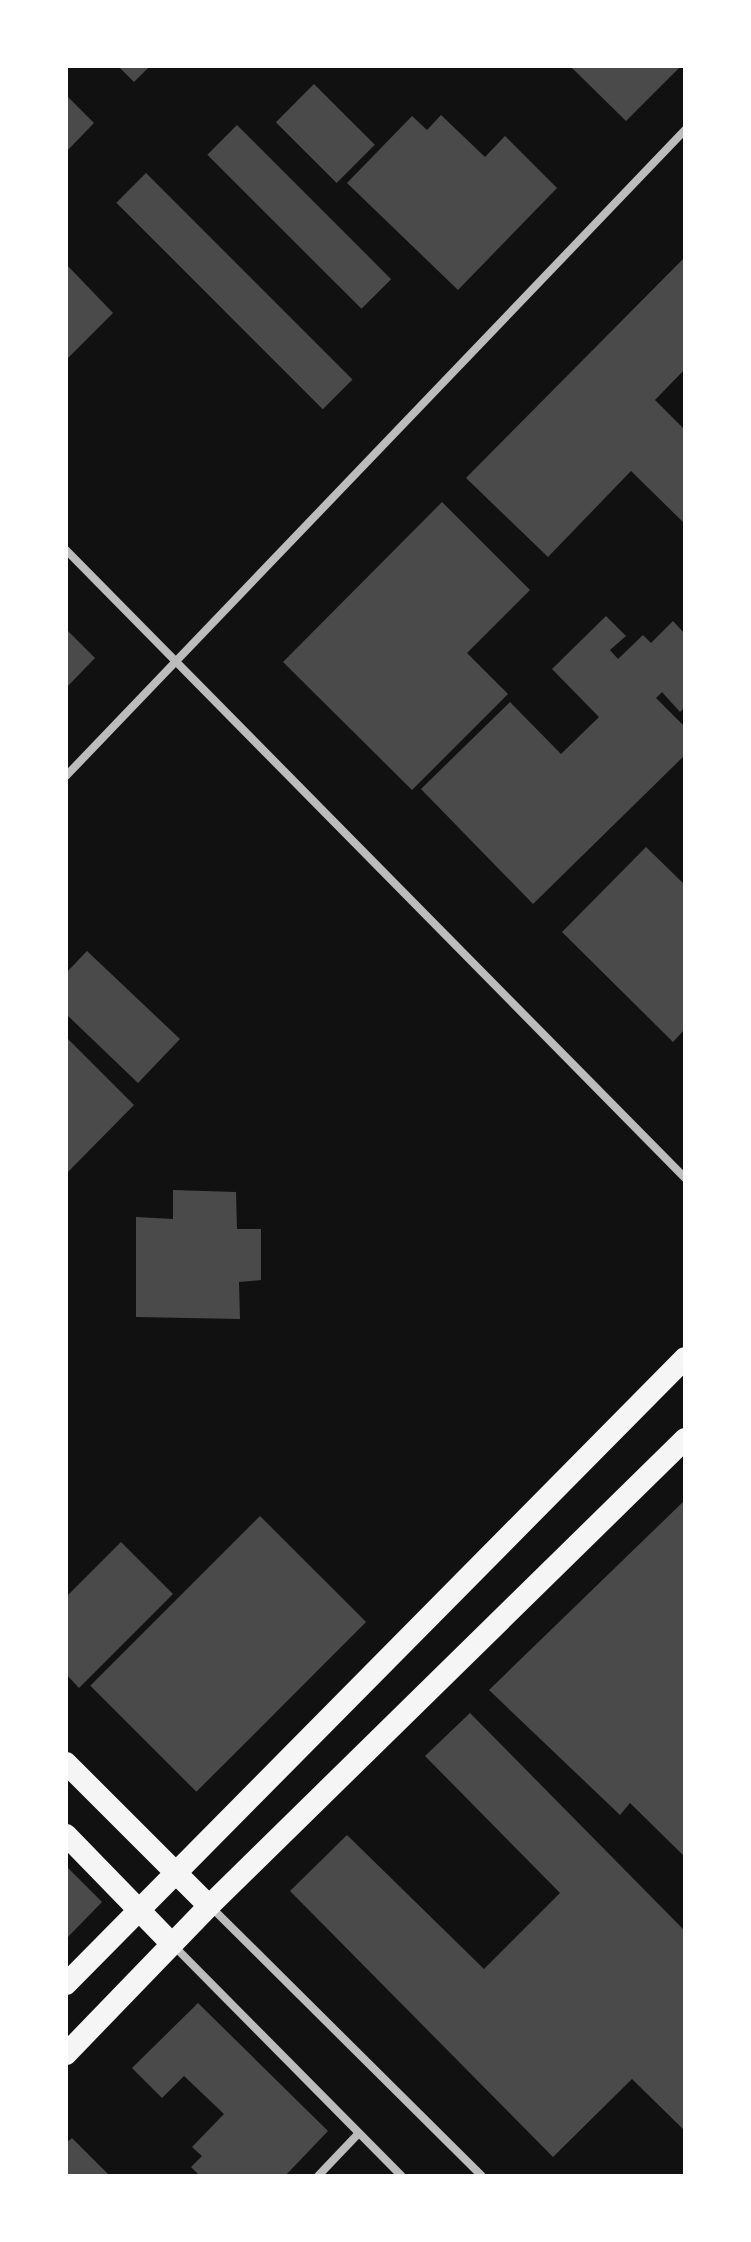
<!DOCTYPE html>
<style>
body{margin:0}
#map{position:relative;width:751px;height:2242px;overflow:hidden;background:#111;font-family:"Alegreya Sans",sans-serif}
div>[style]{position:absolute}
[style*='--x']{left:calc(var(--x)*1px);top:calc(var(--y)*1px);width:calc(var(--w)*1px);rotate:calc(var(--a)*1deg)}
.building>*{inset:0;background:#4a4a4a;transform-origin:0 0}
.minor>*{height:8px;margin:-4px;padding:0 4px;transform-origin:4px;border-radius:4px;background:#bcbcbc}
.trunk>*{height:22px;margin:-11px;padding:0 11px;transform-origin:11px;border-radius:11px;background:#f5f5f5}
span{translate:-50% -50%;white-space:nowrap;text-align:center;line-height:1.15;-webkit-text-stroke:8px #fff;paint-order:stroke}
.frame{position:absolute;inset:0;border:68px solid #fff;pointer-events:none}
</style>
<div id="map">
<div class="building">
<div style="clip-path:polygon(118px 66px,150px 66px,134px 82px)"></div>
<div style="clip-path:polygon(570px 66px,681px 66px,626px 121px)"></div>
<div style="left:314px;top:84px;width:86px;height:54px;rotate:45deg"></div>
<div style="clip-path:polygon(66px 95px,94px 123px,66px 152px)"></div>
<div style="clip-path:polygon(441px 115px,485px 157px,505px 136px,557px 188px,458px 290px,347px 183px,412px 116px,427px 130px)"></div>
<div style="left:237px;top:125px;width:218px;height:42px;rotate:45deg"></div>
<div style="left:146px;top:173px;width:292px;height:42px;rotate:45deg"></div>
<div style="clip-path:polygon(685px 257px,685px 369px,655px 400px,685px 430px,685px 524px,631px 471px,548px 557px,466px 478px)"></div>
<div style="clip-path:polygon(66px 264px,113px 313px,66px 360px)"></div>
<div style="clip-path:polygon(442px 502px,530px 590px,467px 653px,508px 694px,412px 790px,283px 662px)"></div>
<div style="clip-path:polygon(606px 616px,626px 636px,610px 650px,618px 659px,643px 635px,651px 643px,673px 621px,685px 634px,685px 707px,680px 712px,662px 692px,656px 698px,685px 727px,685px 755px,533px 904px,421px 789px,510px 702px,561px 754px,599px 717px,552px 669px)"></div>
<div style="clip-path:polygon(66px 629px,95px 658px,66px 688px)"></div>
<div style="clip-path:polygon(646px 847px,685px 885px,685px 1029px,673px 1042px,562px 932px)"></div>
<div style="clip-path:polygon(87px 951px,180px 1039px,138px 1083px,66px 1014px,66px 973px)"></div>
<div style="clip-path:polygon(66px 1037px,134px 1105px,66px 1174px)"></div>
<div style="clip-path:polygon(173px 1190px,236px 1192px,237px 1229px,261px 1229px,261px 1280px,239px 1282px,240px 1319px,136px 1317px,136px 1217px,173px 1219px)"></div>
<div style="clip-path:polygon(685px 1500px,685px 1857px,630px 1803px,620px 1815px,489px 1690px)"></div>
<div style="left:260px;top:1516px;width:150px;height:240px;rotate:45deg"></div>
<div style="clip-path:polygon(121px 1542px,173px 1594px,79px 1688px,66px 1674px,66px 1597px)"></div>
<div style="clip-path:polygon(470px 1713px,685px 1931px,685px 2131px,632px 2079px,553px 2157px,290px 1891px,347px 1835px,484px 1969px,560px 1893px,425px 1756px)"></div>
<div style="clip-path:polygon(66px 1866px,102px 1902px,66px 1939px)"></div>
<div style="clip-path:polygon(198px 2003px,328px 2131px,285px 2176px,200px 2176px,191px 2167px,202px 2156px,192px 2147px,224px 2114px,184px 2076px,162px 2098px,132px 2068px)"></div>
<div style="clip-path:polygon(72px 2138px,110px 2176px,66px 2176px,66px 2143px)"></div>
</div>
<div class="minor">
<div style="--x:66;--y:550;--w:882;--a:45.41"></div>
<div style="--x:66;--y:776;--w:895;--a:-46.22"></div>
<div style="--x:210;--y:1906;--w:383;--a:44.8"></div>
<div style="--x:175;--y:1947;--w:322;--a:45.3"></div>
<div style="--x:318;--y:2176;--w:58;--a:-46.4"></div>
</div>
<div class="trunk">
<div style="--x:66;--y:1763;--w:202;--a:45"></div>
<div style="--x:66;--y:1835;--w:152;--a:45.8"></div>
<div style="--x:66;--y:1984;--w:880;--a:-45.32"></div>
<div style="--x:66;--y:2054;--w:206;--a:-46"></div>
<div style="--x:209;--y:1906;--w:667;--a:-44.45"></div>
</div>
<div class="frame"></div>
</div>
